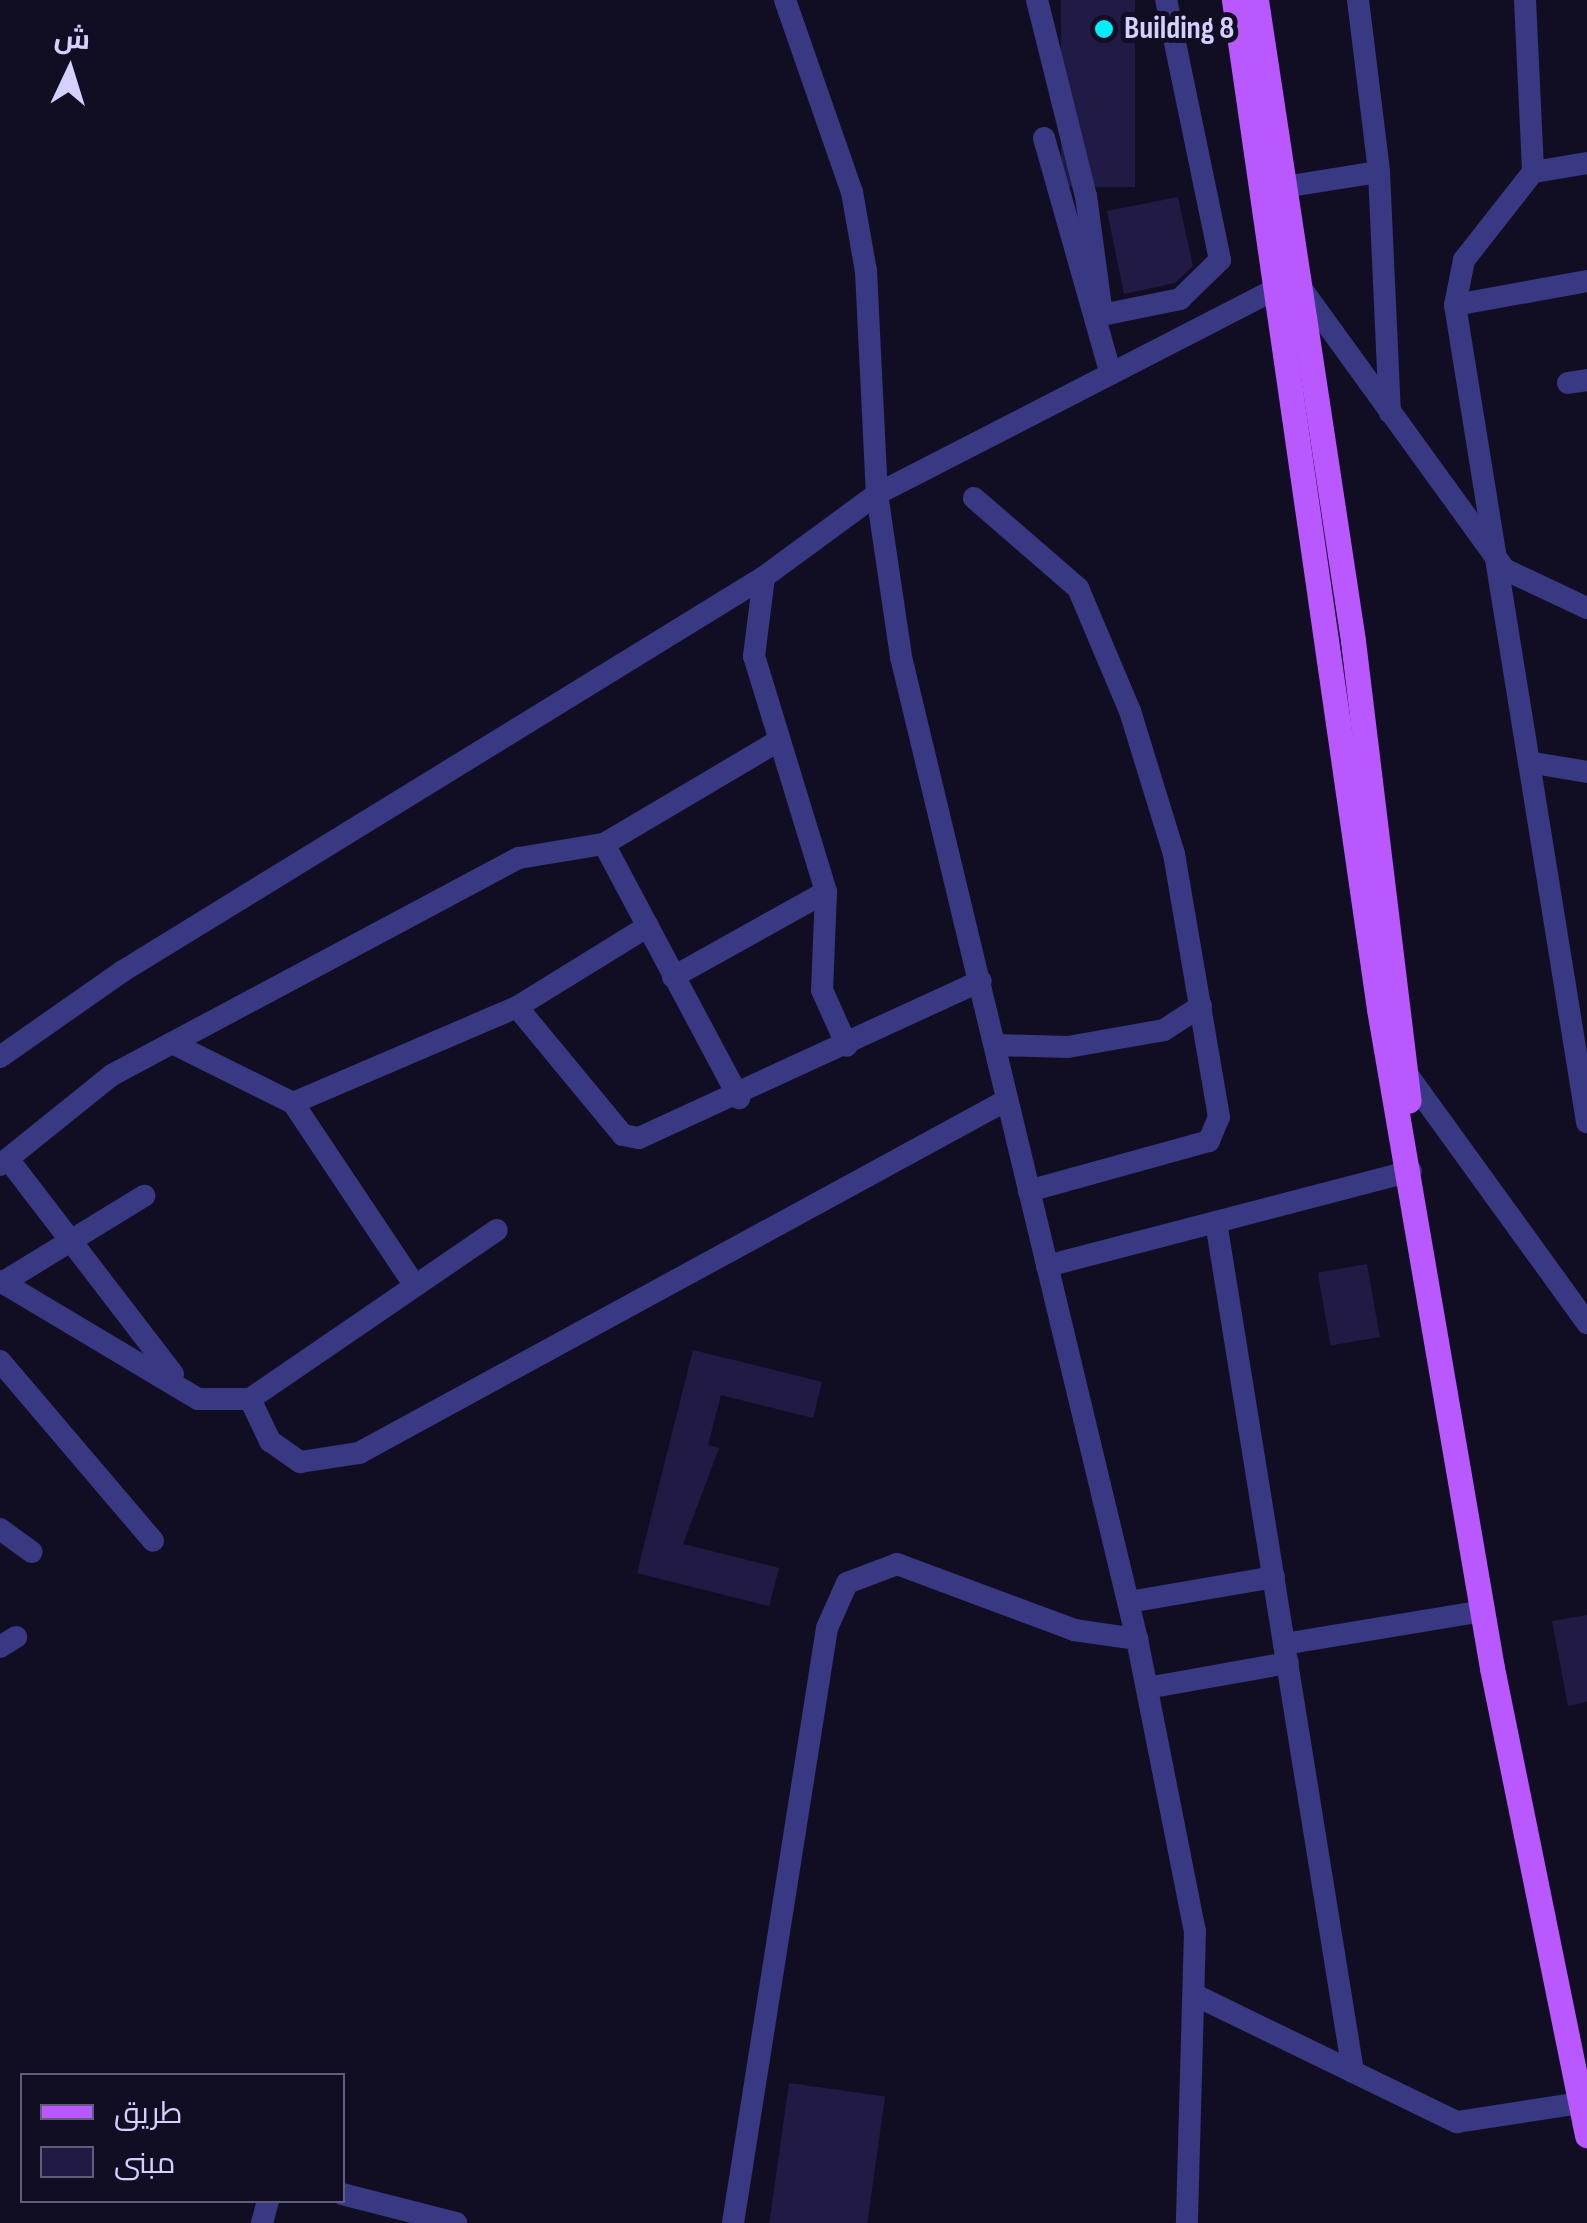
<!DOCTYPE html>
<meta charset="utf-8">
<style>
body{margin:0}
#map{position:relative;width:1587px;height:2223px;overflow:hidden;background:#110e24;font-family:"Sofia Sans Condensed",Cairo,sans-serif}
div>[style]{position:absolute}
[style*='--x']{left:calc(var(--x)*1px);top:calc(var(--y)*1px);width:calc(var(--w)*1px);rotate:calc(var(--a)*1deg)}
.building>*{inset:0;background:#211a45;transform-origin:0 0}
.minor>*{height:22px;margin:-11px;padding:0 11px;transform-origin:11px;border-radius:11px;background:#393983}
.major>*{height:25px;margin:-12.5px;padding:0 12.5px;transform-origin:12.5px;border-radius:12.5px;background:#ba58ff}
.dots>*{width:28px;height:28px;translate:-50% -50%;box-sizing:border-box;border:5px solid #110e24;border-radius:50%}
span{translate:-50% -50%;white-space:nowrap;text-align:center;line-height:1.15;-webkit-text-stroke:10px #110e24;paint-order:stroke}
.poi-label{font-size:32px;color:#d4d1ff;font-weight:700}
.left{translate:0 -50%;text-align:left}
.legend{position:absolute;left:20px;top:2073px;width:325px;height:130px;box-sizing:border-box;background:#110e24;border:2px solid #5f5c7c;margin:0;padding:12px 18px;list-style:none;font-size:30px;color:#d4d1ff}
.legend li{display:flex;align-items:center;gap:20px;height:50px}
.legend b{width:50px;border:2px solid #5f5c7c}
.north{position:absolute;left:20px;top:20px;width:100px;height:100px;-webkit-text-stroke:8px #110e24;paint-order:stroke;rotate:4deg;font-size:28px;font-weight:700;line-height:40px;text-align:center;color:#d4d1ff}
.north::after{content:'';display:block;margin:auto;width:35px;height:45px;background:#d4d1ff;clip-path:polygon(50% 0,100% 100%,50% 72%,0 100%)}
</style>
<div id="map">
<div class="building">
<div style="left:1061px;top:0;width:74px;height:187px"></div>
<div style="clip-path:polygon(1178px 197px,1193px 266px,1175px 283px,1124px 294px,1107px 211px)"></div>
<div style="left:1367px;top:1264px;width:74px;height:50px;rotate:80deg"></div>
<div style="clip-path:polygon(693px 1350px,822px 1382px,813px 1418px,721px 1395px,708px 1445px,719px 1448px,683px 1544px,779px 1568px,769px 1606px,637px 1573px)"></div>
<div style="clip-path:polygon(1587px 1615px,1587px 1702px,1568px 1706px,1552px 1621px)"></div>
<div style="left:789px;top:2083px;width:97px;height:142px;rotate:8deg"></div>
</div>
<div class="minor">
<div style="--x:785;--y:0;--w:203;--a:70.8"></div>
<div style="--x:852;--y:192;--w:80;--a:80"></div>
<div style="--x:866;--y:271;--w:223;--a:87.2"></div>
<div style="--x:877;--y:494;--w:165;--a:81.6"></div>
<div style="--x:901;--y:657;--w:1010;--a:76.49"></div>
<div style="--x:1137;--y:1639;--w:298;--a:78.8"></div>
<div style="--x:1195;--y:1931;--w:292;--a:91.6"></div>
<div style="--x:1037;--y:0;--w:202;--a:76"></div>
<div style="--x:1086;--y:196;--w:120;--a:82.3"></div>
<div style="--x:1102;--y:315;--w:80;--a:-11.6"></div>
<div style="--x:1180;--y:299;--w:56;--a:-44.3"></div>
<div style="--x:1220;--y:260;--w:266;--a:-101.7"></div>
<div style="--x:1358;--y:0;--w:173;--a:83"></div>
<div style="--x:1379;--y:172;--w:241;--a:87.4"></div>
<div style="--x:1525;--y:0;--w:172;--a:87.3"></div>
<div style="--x:1044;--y:138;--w:245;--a:74.2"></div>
<div style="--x:1587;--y:163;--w:55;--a:170.5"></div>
<div style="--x:1533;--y:172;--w:112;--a:128.1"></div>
<div style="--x:1464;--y:260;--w:46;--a:101.3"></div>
<div style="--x:1455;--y:305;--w:828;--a:80.82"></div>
<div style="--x:1284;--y:187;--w:96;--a:-9"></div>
<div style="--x:1455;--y:305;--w:134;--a:-10.3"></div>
<div style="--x:1568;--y:383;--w:19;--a:-9"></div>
<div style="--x:974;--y:498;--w:138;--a:40.9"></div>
<div style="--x:1078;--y:588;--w:134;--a:67.1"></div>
<div style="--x:1130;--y:711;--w:150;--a:72.9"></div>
<div style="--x:1174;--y:854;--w:267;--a:80.3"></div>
<div style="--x:1219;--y:1117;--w:26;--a:113"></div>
<div style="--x:1209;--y:1141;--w:187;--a:164.5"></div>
<div style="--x:764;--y:577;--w:80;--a:97.2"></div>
<div style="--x:754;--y:656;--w:247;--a:73"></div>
<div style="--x:826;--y:892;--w:98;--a:92.3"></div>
<div style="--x:822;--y:990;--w:61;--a:65.9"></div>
<div style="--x:1534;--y:763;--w:54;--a:9.6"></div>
<div style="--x:604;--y:844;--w:288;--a:62"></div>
<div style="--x:673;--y:977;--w:175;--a:-29.1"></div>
<div style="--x:517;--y:1007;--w:154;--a:-31.7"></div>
<div style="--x:995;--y:1045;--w:73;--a:1.6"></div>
<div style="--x:1068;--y:1047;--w:97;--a:-10"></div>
<div style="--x:1164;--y:1030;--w:44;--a:-33"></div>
<div style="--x:178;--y:1046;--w:128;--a:26.4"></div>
<div style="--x:293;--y:1103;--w:244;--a:-23.2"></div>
<div style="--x:517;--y:1007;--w:166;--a:50.4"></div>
<div style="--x:623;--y:1135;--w:16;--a:11"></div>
<div style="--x:639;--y:1138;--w:376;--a:-24.7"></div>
<div style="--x:0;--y:1057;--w:150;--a:-35"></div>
<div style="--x:123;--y:971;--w:752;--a:-31.58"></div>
<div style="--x:764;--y:577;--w:140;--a:-36.3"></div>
<div style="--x:877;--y:494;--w:446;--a:-27.2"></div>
<div style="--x:1274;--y:290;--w:25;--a:-14"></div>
<div style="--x:1298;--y:284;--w:352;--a:54.1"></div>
<div style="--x:1504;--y:569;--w:92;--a:25.2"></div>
<div style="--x:1409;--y:1077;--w:304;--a:54.1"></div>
<div style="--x:293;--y:1103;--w:216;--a:56.3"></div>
<div style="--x:8;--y:1159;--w:271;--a:52.5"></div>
<div style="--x:0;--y:1165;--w:144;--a:-38.8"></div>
<div style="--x:112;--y:1075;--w:461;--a:-28.1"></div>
<div style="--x:519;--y:858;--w:86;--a:-9.4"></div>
<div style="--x:604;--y:844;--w:199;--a:-30.6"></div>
<div style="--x:1216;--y:1222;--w:861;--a:80.84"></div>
<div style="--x:1047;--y:1266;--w:376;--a:-14.6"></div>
<div style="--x:0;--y:1281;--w:230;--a:30.8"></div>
<div style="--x:198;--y:1399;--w:52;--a:0"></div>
<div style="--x:250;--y:1399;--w:299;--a:-34.4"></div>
<div style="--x:2;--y:1283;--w:167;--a:-31.5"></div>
<div style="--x:0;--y:1361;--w:236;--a:49.6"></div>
<div style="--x:250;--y:1399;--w:47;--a:64.5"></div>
<div style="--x:270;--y:1441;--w:37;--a:35"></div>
<div style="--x:300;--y:1462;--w:60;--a:-8.7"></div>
<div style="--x:359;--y:1453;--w:738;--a:-28.58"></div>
<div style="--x:0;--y:1529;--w:39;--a:36"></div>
<div style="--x:1129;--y:1602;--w:147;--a:-9.8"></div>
<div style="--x:1284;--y:1644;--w:202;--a:-9.4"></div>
<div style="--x:0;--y:1647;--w:19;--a:-32"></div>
<div style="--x:1147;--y:1688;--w:143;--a:-10.1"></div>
<div style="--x:1197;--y:1996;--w:289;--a:25.9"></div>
<div style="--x:1457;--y:2122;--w:124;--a:-8.8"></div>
<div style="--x:342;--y:2194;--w:118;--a:14.3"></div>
<div style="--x:262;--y:2223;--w:24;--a:-75"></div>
<div style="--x:733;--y:2223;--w:602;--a:-81.02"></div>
<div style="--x:827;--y:1628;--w:49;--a:-66"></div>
<div style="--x:847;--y:1583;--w:53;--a:-20.8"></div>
<div style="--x:897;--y:1564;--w:189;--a:20.4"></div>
<div style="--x:1074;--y:1630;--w:64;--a:8.1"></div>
</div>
<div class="major">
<div style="--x:1234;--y:0;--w:1019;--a:81.82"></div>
<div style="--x:1379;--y:1009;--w:669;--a:80.27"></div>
<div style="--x:1492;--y:1668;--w:477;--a:78.5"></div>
<div style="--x:1256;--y:0;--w:648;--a:81.39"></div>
<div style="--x:1353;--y:641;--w:463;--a:83.1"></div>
</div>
<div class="dots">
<div style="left:1104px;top:29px;background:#00eefc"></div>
</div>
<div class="poi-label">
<span class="left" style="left:1124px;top:29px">Building 8</span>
</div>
<ul class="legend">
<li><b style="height:12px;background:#ba58ff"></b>طريق</li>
<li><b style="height:28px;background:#211a45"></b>مبنى</li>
</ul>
<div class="north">ش</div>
</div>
